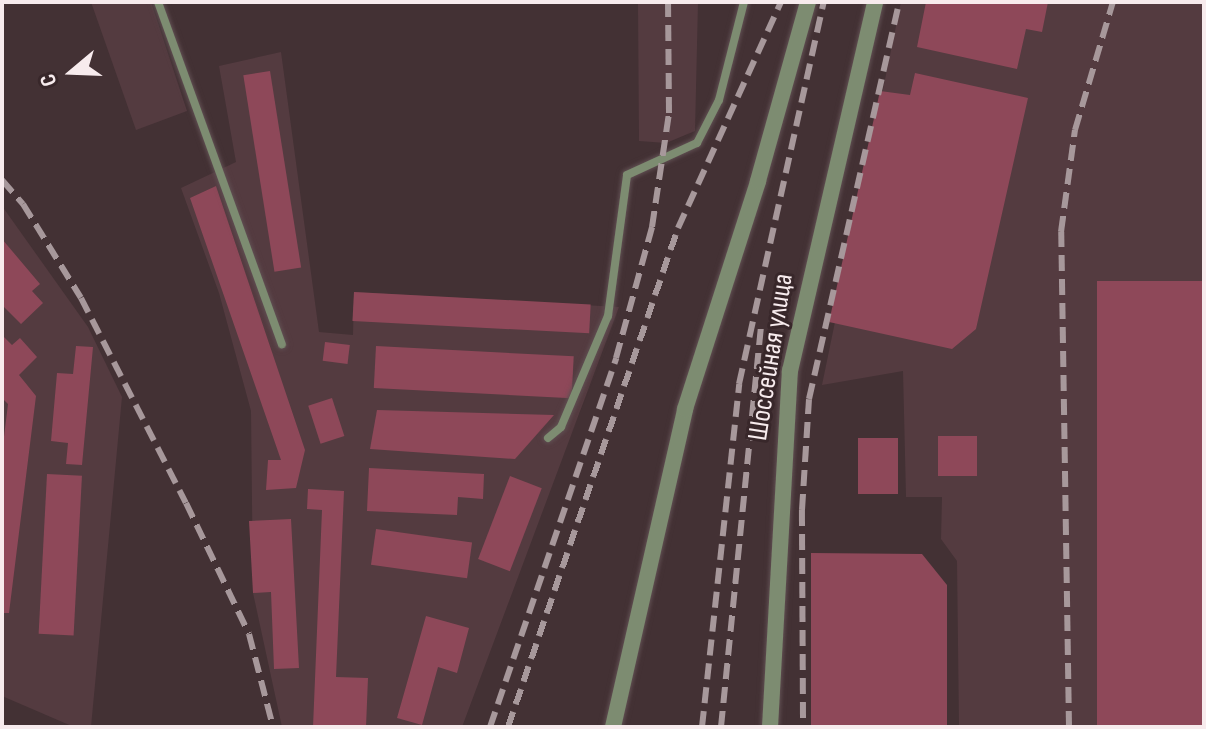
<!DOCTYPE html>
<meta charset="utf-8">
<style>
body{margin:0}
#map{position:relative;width:1206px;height:729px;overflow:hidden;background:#433134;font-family:"Sofia Sans Condensed",sans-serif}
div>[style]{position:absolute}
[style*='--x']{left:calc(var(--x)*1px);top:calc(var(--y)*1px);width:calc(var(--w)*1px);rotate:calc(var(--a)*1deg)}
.built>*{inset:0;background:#543b40}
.building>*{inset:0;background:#8e4859;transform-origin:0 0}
.roads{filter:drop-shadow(0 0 2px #604f52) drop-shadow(0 0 2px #604f52)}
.service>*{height:8px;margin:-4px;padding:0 4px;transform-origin:4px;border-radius:4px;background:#7d8c71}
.minor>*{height:16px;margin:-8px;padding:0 8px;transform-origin:8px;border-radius:8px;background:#7d8c71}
.tertiary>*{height:16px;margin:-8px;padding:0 8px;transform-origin:8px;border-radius:8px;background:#7d8c71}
.rail>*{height:6px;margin-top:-3px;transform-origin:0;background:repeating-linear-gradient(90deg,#a7989b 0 16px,transparent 0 24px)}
span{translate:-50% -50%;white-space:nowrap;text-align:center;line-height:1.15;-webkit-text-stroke:6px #38272a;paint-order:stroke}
.street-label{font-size:28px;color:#f7ebed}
.frame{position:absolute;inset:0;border:4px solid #f7ebed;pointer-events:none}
.north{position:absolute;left:32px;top:32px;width:80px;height:80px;-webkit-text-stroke:6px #38272a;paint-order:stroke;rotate:251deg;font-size:22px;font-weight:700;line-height:32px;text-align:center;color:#f7ebed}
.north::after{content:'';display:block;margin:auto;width:28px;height:36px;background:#f7ebed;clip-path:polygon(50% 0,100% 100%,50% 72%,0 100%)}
</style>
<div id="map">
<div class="built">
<div style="clip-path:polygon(91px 2px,151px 2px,187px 111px,136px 130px)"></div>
<div style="clip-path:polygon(638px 2px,698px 2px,695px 131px,666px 143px,639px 141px)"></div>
<div style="clip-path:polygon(901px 2px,1204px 2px,1204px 727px,959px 727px,957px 561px,941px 539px,942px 497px,906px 497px,903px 371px,822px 385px)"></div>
<div style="clip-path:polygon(281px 52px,319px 332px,353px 335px,354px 292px,619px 307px,462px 727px,282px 727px,253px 593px,251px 411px,219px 293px,181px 188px,236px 162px,219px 66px)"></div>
<div style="clip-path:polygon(2px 206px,88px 327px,122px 397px,91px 727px,74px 727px,2px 696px)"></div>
</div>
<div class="building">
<div style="clip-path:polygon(926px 2px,1048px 2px,1042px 32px,1026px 29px,1017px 69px,917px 47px)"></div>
<div style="left:270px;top:71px;width:199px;height:27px;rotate:81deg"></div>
<div style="clip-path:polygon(915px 73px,1028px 98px,976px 329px,952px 349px,829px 322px,880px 91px,910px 95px)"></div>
<div style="clip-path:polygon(216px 186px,305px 450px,296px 488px,266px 490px,268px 460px,281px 460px,190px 198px)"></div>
<div style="clip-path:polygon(2px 239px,40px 284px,32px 291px,43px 303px,21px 324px,2px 305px)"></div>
<div style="left:1204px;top:281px;width:446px;height:107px;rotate:90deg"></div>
<div style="left:354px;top:292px;width:237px;height:29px;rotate:3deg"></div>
<div style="clip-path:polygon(2px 335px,12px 345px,20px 338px,37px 357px,19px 375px,36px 396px,9px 613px,2px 613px,2px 453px,8px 404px,2px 398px)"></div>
<div style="left:325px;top:342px;width:25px;height:19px;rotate:7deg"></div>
<div style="clip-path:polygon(76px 346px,93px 347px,82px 465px,66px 464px,68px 443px,51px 441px,57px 373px,73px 374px)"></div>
<div style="left:376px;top:346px;width:198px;height:42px;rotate:3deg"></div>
<div style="left:332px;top:398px;width:40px;height:25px;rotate:72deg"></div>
<div style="clip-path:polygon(377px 410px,554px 415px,515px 459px,370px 449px)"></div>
<div style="left:938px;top:436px;width:39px;height:40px"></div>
<div style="left:858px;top:438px;width:40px;height:56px"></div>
<div style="clip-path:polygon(369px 468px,484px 474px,483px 499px,458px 497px,457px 515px,367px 511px)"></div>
<div style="left:47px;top:474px;width:35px;height:160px;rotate:3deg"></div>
<div style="left:510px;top:476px;width:34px;height:89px;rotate:21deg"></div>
<div style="clip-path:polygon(308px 489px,344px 491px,336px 677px,368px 678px,366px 727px,313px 727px,322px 510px,307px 509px)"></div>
<div style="clip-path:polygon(291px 519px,299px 668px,274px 669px,271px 592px,253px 593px,249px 521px)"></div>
<div style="left:376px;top:529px;width:97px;height:36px;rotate:8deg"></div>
<div style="clip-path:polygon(811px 553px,922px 554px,947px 585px,947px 727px,811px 727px)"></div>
<div style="clip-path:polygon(426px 616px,469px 628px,457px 673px,438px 667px,422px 725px,397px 718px)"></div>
</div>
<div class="roads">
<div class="service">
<div style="--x:158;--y:2;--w:364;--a:70.1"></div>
<div style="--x:548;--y:438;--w:17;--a:-40"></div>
<div style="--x:561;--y:427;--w:121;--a:-67.1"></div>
<div style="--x:608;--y:316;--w:142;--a:-82.3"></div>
<div style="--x:627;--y:175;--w:77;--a:-24.6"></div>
<div style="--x:697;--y:143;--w:48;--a:-62.9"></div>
<div style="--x:719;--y:100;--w:101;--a:-75.7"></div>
</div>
<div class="minor">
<div style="--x:613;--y:727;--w:326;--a:-77.2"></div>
<div style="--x:685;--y:409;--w:239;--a:-72.2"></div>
<div style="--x:758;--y:181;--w:186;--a:-74.4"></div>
</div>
<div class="tertiary">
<div style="--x:770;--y:727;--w:357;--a:-86.8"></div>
<div style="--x:790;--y:371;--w:379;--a:-77"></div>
</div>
</div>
<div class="rail">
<div style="--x:2;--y:180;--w:32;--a:49"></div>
<div style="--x:23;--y:204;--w:110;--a:58.3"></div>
<div style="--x:81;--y:298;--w:230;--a:62.9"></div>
<div style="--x:186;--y:503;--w:145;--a:64.3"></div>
<div style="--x:249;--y:634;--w:96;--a:75.5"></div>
<div style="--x:803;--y:718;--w:208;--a:-90.3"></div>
<div style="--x:802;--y:510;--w:111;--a:-86.4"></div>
<div style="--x:809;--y:399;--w:407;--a:-77.2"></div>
<div style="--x:490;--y:727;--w:390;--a:-71.1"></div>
<div style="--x:616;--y:358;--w:136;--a:-74.6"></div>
<div style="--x:652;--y:227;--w:115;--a:-81.5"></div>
<div style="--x:669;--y:113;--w:111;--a:-90.5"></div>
<div style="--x:508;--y:727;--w:527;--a:-71.19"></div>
<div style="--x:678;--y:228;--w:248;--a:-65.5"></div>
<div style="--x:702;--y:727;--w:345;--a:-83.8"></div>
<div style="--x:739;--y:384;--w:391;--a:-77.5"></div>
<div style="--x:721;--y:727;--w:404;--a:-84.3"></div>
<div style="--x:1069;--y:727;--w:495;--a:-90.9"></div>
<div style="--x:1061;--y:232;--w:103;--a:-82.2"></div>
<div style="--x:1075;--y:130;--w:134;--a:-73.5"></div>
</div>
<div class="street-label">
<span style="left:771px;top:357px;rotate:-81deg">Шоссейная улица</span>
</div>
<div class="frame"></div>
<div class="north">С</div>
</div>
